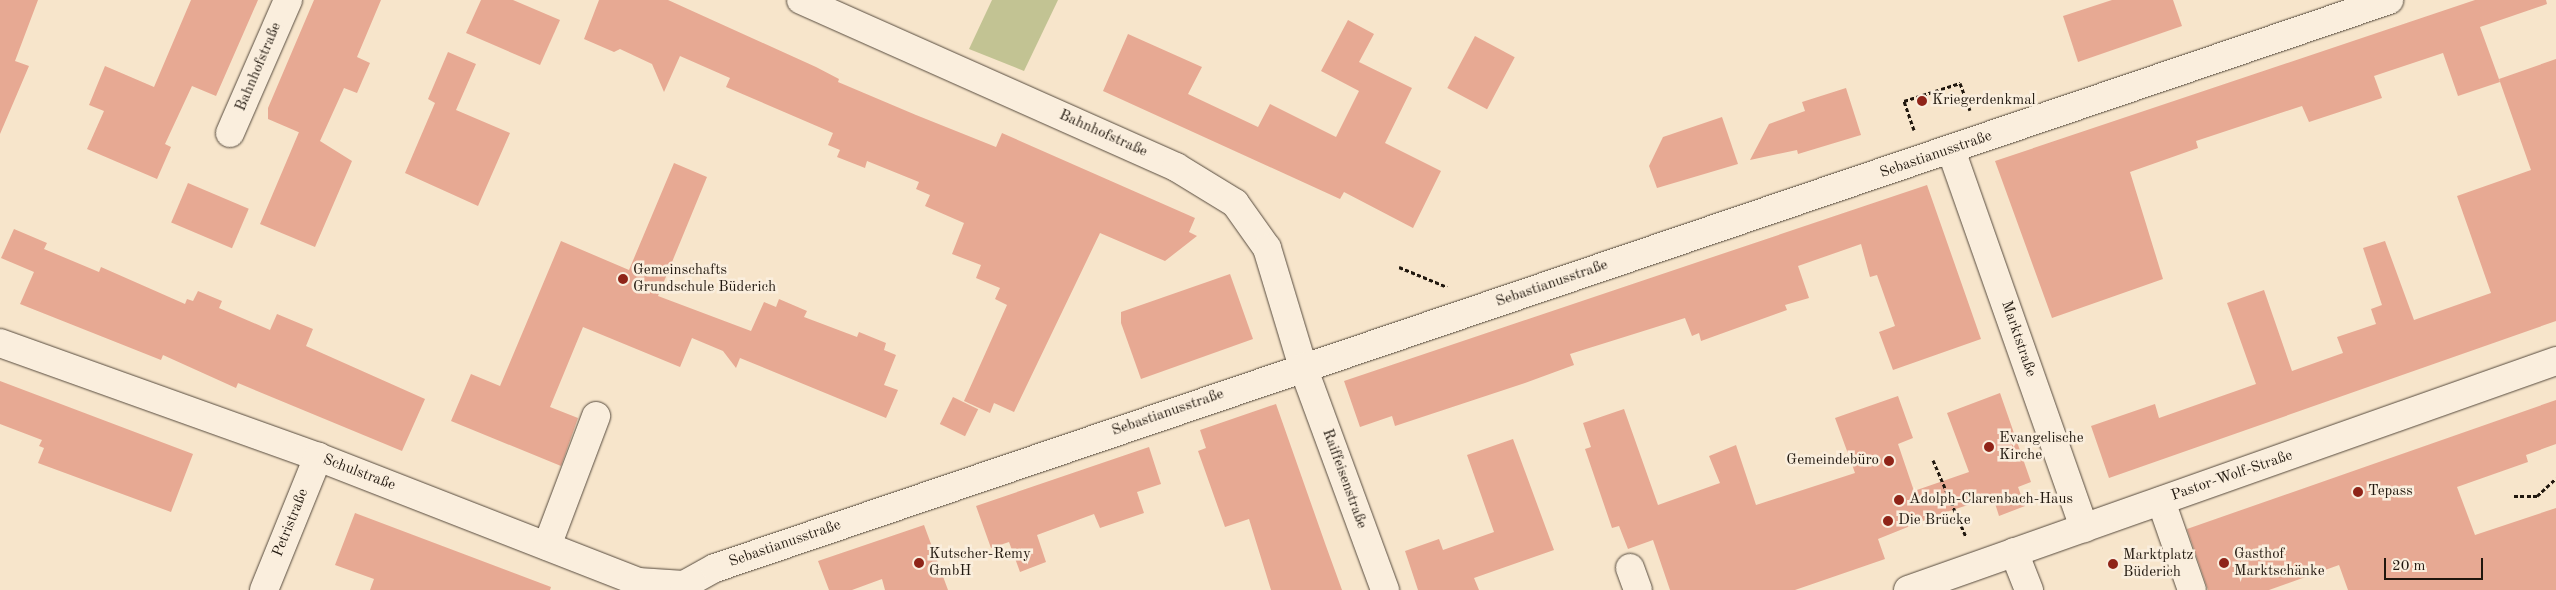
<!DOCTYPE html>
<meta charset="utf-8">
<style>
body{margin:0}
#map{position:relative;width:2556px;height:590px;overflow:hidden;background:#f7e5cb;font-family:"Old Standard TT",serif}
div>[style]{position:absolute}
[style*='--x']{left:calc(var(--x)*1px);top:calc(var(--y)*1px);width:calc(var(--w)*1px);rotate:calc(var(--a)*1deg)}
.green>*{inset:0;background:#c2c393}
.building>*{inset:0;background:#e7a993;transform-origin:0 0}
.path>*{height:3px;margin-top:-1.5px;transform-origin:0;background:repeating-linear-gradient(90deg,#20170e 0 4px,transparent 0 6.5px)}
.roads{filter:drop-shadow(0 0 1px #564a3d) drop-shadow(0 0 1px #564a3d)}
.minor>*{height:28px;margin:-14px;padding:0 14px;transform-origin:14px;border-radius:14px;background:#faeedd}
.dots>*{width:14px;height:14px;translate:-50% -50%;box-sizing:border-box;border:2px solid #faeedd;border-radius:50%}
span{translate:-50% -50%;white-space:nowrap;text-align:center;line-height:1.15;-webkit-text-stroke:5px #faeedd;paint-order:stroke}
.street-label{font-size:15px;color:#20170e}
.poi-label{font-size:15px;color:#20170e}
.left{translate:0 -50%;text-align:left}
.right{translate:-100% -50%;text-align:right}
.scale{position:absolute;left:2384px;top:558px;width:99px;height:22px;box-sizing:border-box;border:2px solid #20170e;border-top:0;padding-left:6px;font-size:15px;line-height:18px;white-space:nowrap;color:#20170e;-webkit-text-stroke:4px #faeedd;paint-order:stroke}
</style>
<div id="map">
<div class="green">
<div style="clip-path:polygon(992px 0,1058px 0,1024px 71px,969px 49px)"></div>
</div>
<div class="building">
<div style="clip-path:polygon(0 0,38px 0,15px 61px,29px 66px,0 134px)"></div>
<div style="clip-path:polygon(191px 0,258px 0,216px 96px,192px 86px,165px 144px,171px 147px,157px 179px,87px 149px,104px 111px,89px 105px,105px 66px,154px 87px)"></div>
<div style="clip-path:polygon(314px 0,381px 0,357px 57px,370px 63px,363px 79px,357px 93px,344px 88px,320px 141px,352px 161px,315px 247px,260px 224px,299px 132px,303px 134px,268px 119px,268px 108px)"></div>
<div style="clip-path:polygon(481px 0,513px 0,560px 20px,540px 65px,466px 33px)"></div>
<div style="clip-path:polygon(599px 0,668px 0,816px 67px,839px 79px,838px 82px,916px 115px,996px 147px,1002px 133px,1195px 218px,1189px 232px,1197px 236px,1165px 261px,1100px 233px,1014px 412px,994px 403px,990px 413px,964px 401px,1007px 305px,995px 299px,1000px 288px,976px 278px,981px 265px,952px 254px,964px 223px,925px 206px,930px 195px,916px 189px,919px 182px,867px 161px,865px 168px,837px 157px,840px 150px,828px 145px,833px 133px,726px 87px,730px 78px,680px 56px,664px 92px,652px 64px,620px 49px,614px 52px,584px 39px)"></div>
<div style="clip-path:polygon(2112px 0,2173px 0,2182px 26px,2078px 62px,2063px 16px)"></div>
<div style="clip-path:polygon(2475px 0,2546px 0,2547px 4px,2480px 27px,2500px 82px,2458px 96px,2443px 53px,2374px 76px,2382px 98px,2309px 122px,2302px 106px,2196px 141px,2198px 148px,2130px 172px,2163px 279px,2052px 318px,1995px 161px)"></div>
<div style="clip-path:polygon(1348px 20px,1374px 34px,1359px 62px,1412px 88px,1385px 143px,1441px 171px,1413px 228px,1344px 192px,1340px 199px,1103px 91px,1128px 34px,1202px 67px,1188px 94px,1258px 127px,1270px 104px,1336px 137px,1359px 91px,1321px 71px)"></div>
<div style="left:1475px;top:36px;width:45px;height:59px;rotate:28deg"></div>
<div style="clip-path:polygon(448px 52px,476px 64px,456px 110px,510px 133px,478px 206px,405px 173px,435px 103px,428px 99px)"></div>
<div style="clip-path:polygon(2556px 59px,2556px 321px,2109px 478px,2091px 426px,2155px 404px,2159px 418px,2256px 384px,2227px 303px,2264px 290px,2292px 371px,2343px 353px,2337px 337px,2376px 324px,2371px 309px,2382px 305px,2363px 248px,2385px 241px,2414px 320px,2491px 293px,2457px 196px,2531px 170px,2499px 79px)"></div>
<div style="clip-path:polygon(1846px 88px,1861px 135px,1798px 154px,1797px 150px,1750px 160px,1769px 124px,1805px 111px,1802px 102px)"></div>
<div style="clip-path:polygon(1722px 117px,1738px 164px,1657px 188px,1649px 166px,1663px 137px)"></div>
<div style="clip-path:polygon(674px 163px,707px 177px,658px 296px,751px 331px,764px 302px,776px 307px,779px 299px,807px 311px,804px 317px,857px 337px,859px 332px,886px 343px,884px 350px,896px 355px,884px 385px,898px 390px,886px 418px,740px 358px,736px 368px,723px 351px,692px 338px,680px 367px,583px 327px,550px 407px,578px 418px,561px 466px,451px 421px,471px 374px,500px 386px,561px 241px,629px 270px)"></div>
<div style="left:188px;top:183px;width:66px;height:43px;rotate:23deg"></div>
<div style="clip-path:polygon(1927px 185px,1981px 339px,1893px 370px,1879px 332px,1895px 326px,1877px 275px,1870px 277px,1861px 244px,1798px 266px,1809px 298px,1785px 305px,1787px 310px,1701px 341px,1699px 333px,1692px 336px,1685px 318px,1570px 354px,1574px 365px,1525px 383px,1395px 426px,1392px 416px,1360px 427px,1344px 381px)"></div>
<div style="clip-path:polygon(14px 229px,47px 243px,44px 249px,99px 272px,101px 267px,185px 304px,187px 299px,193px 301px,198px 291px,222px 301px,219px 308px,270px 330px,277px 314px,313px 329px,306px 346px,425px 399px,402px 451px,238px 383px,236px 388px,163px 355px,161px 360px,20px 304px,34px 272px,1px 258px)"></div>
<div style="clip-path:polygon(1230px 274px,1253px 339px,1141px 379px,1121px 323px,1121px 312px)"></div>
<div style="clip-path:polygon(0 381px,193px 454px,171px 512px,38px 463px,44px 448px,39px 446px,42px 440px,0 424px)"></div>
<div style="clip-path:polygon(2000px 393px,2031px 482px,2018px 487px,2025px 506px,1999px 516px,1993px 497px,1940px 514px,1878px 539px,1885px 559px,1795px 590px,1670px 590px,1653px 540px,1628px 549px,1619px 526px,1612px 528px,1585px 449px,1591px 447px,1583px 423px,1624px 409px,1658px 505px,1720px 483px,1709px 456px,1736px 445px,1756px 505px,1855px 473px,1835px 418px,1898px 396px,1913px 438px,1898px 444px,1914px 491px,1969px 472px,1947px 413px)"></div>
<div style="left:953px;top:397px;width:28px;height:30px;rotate:26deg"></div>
<div style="clip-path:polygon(2556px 400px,2556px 444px,2526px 455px,2528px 462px,2457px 487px,2475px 535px,2556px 508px,2556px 590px,2348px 590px,2339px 565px,2269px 590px,2208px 590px,2187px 529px)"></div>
<div style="clip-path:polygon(1276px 404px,1326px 546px,1342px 590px,1271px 590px,1249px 519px,1225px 527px,1198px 451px,1206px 448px,1200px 430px)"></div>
<div style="clip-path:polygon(1513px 439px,1554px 550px,1474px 578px,1479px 590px,1418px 590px,1405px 551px,1439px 539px,1443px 550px,1494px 532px,1467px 455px)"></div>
<div style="clip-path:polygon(1149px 447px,1161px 484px,1137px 492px,1144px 513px,1100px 528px,1094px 514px,1037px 535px,1046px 562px,1020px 572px,1009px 542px,991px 548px,976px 506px)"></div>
<div style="clip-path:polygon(355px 513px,551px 587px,550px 590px,370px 590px,374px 579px,335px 565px)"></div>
<div style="clip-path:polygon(924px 525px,948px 590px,885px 590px,882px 579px,852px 590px,829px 590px,818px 561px)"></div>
</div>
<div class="path">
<div style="--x:1914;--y:130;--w:31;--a:-109"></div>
<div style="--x:1904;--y:101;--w:59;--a:-17.8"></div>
<div style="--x:1960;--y:83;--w:29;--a:70"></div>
<div style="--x:1399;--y:267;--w:52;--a:22.6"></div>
<div style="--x:1933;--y:460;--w:84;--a:66.8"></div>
<div style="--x:2514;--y:496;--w:23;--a:0"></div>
<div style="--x:2537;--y:496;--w:26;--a:-43"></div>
</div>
<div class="roads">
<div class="minor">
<div style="--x:801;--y:0;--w:411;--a:24"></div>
<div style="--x:1176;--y:167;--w:69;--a:31.4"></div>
<div style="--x:1235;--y:203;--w:55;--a:54.6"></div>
<div style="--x:1267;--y:248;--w:124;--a:73.2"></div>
<div style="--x:1303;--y:367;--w:238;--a:69.8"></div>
<div style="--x:230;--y:133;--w:145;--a:-66.4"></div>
<div style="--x:1951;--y:150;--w:401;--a:70.6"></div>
<div style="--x:0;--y:343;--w:338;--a:19.7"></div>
<div style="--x:318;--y:457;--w:344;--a:21.3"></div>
<div style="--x:638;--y:582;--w:46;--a:3.7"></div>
<div style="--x:684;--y:585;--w:35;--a:-29"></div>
<div style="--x:715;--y:568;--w:1768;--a:-18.74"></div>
<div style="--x:2161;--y:501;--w:94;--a:70.8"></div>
<div style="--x:547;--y:546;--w:139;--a:-69.3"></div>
<div style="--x:2014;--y:552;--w:41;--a:68.5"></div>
<div style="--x:1630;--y:568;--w:23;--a:70"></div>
<div style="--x:264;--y:590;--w:144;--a:-67.9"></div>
<div style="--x:1908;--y:590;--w:687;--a:-19.46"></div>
</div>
</div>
<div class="dots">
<div style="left:1922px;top:101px;background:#8f2418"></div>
<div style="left:623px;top:279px;background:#8f2418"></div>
<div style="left:1989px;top:447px;background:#8f2418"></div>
<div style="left:1889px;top:461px;background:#8f2418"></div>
<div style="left:2358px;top:492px;background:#8f2418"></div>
<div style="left:1899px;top:500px;background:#8f2418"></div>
<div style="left:1888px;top:521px;background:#8f2418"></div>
<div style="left:919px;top:563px;background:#8f2418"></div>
<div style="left:2224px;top:563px;background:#8f2418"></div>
<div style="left:2113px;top:564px;background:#8f2418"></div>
</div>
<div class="street-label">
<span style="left:259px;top:67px;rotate:-67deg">Bahnhofstraße</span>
<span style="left:1103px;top:134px;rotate:24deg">Bahnhofstraße</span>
<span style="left:1936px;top:155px;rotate:-19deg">Sebastianusstraße</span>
<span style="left:1552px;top:284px;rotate:-19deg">Sebastianusstraße</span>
<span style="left:2018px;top:339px;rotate:71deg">Marktstraße</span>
<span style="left:1168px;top:413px;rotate:-19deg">Sebastianusstraße</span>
<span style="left:359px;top:473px;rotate:21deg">Schulstraße</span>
<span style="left:2232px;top:476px;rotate:-19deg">Pastor-Wolf-Straße</span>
<span style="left:1344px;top:479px;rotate:70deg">Raiffeisenstraße</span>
<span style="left:291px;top:523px;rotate:-68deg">Petristraße</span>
<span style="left:785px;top:544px;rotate:-19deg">Sebastianusstraße</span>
</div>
<div class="poi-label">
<span class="left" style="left:1932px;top:101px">Kriegerdenkmal</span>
<span class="left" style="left:633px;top:279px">Gemeinschafts<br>Grundschule Büderich</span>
<span class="left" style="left:1999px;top:447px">Evangelische<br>Kirche</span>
<span class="right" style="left:1879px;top:461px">Gemeindebüro</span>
<span class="left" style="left:2368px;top:492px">Tepass</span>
<span class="left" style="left:1909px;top:500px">Adolph-Clarenbach-Haus</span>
<span class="left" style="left:1898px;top:521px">Die Brücke</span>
<span class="left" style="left:929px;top:563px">Kutscher-Remy<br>GmbH</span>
<span class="left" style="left:2234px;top:563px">Gasthof<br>Marktschänke</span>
<span class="left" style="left:2123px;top:564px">Marktplatz<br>Büderich</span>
</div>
<div class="scale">20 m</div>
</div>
